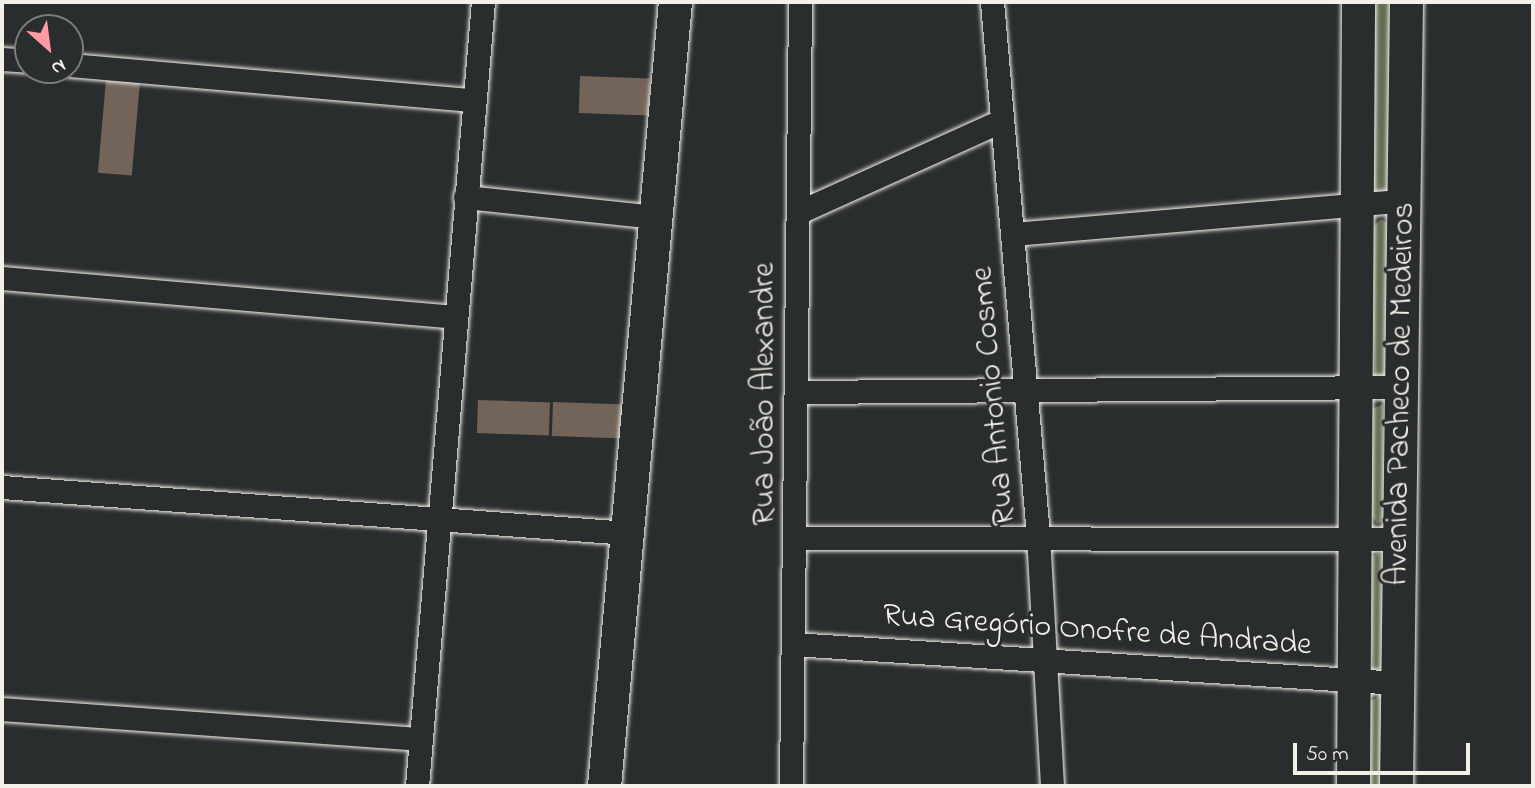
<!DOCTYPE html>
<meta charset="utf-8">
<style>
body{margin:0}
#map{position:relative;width:1535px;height:788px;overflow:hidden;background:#2a2d2e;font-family:"Indie Flower",sans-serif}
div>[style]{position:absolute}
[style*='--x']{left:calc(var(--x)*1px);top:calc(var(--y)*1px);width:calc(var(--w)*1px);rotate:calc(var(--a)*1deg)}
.green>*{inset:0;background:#626c52}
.building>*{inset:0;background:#726459;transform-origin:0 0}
.roads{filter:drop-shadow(0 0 2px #f4f1e8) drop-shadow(0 0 2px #f4f1e8)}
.street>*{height:23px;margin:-11.5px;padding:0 11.5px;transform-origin:11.5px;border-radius:11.5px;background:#2a2d2e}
.secondary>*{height:33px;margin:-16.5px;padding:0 16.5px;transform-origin:16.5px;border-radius:16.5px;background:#2a2d2e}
span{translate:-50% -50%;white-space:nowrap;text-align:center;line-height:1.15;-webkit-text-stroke:6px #2a2d2e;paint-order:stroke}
.street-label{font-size:32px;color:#f4f1e8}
.frame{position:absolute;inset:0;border:4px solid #f4f1e8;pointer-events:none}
.north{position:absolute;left:14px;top:14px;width:70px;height:70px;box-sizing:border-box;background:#2a2d2e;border:2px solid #7b7b78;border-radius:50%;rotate:152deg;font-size:19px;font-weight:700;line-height:28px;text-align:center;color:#f4f1e8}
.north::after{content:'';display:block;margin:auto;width:24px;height:32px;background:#ff9aa2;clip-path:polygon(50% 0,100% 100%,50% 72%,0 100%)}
.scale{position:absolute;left:1293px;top:743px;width:177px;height:32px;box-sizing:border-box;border:4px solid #f4f1e8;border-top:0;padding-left:9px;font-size:21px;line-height:24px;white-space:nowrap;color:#f4f1e8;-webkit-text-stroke:5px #2a2d2e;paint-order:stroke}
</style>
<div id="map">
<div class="green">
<div style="clip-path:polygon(1365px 2px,1395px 2px,1387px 191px,1377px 192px,1371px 183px)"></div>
<div style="clip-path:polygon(1381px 219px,1387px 223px,1386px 376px,1375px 376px,1371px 229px)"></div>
<div style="clip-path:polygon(1383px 404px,1384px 521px,1377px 524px,1370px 512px,1372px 409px)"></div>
<div style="clip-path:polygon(1378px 553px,1386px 558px,1384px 667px,1373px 671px,1369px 559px)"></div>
<div style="clip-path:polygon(1382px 694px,1384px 786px,1366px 786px,1368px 703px)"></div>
</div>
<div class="building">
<div style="left:580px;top:76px;width:70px;height:37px;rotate:2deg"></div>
<div style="left:106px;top:80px;width:34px;height:93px;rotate:5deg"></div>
<div style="left:478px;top:400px;width:72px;height:33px;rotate:2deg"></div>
<div style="left:553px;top:402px;width:73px;height:34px;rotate:2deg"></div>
</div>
<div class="roads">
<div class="street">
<div style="--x:992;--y:2;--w:535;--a:85.07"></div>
<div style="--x:1038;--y:535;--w:251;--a:86.8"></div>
<div style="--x:2;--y:59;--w:26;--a:4"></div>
<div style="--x:70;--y:65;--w:406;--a:5"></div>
<div style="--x:465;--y:197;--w:192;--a:6"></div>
<div style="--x:799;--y:212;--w:222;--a:-24.3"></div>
<div style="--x:1013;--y:234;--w:394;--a:-4.9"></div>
<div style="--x:2;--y:278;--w:455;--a:4.9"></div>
<div style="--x:798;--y:392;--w:602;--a:-0.48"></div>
<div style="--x:2;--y:487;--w:629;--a:4.2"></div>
<div style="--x:797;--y:538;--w:602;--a:0.1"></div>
<div style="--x:793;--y:644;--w:605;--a:3.69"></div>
<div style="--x:2;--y:709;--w:420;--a:4.1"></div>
<div style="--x:417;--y:786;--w:787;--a:-85.19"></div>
<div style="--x:791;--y:786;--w:784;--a:-89.34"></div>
</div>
<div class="secondary">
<div style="--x:604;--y:786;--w:787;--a:-84.83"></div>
<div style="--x:1353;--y:786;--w:784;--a:-89.63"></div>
<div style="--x:1396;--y:786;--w:784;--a:-89.27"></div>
</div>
</div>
<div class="street-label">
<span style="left:766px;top:394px;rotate:-90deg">Rua João Alexandre</span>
<span style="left:1402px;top:394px;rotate:-89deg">Avenida Pacheco de Medeiros</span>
<span style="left:995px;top:396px;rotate:-95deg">Rua Antonio Cosme</span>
<span style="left:1097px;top:632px;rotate:4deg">Rua Gregório Onofre de Andrade</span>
</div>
<div class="frame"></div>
<div class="north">N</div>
<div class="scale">50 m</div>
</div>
